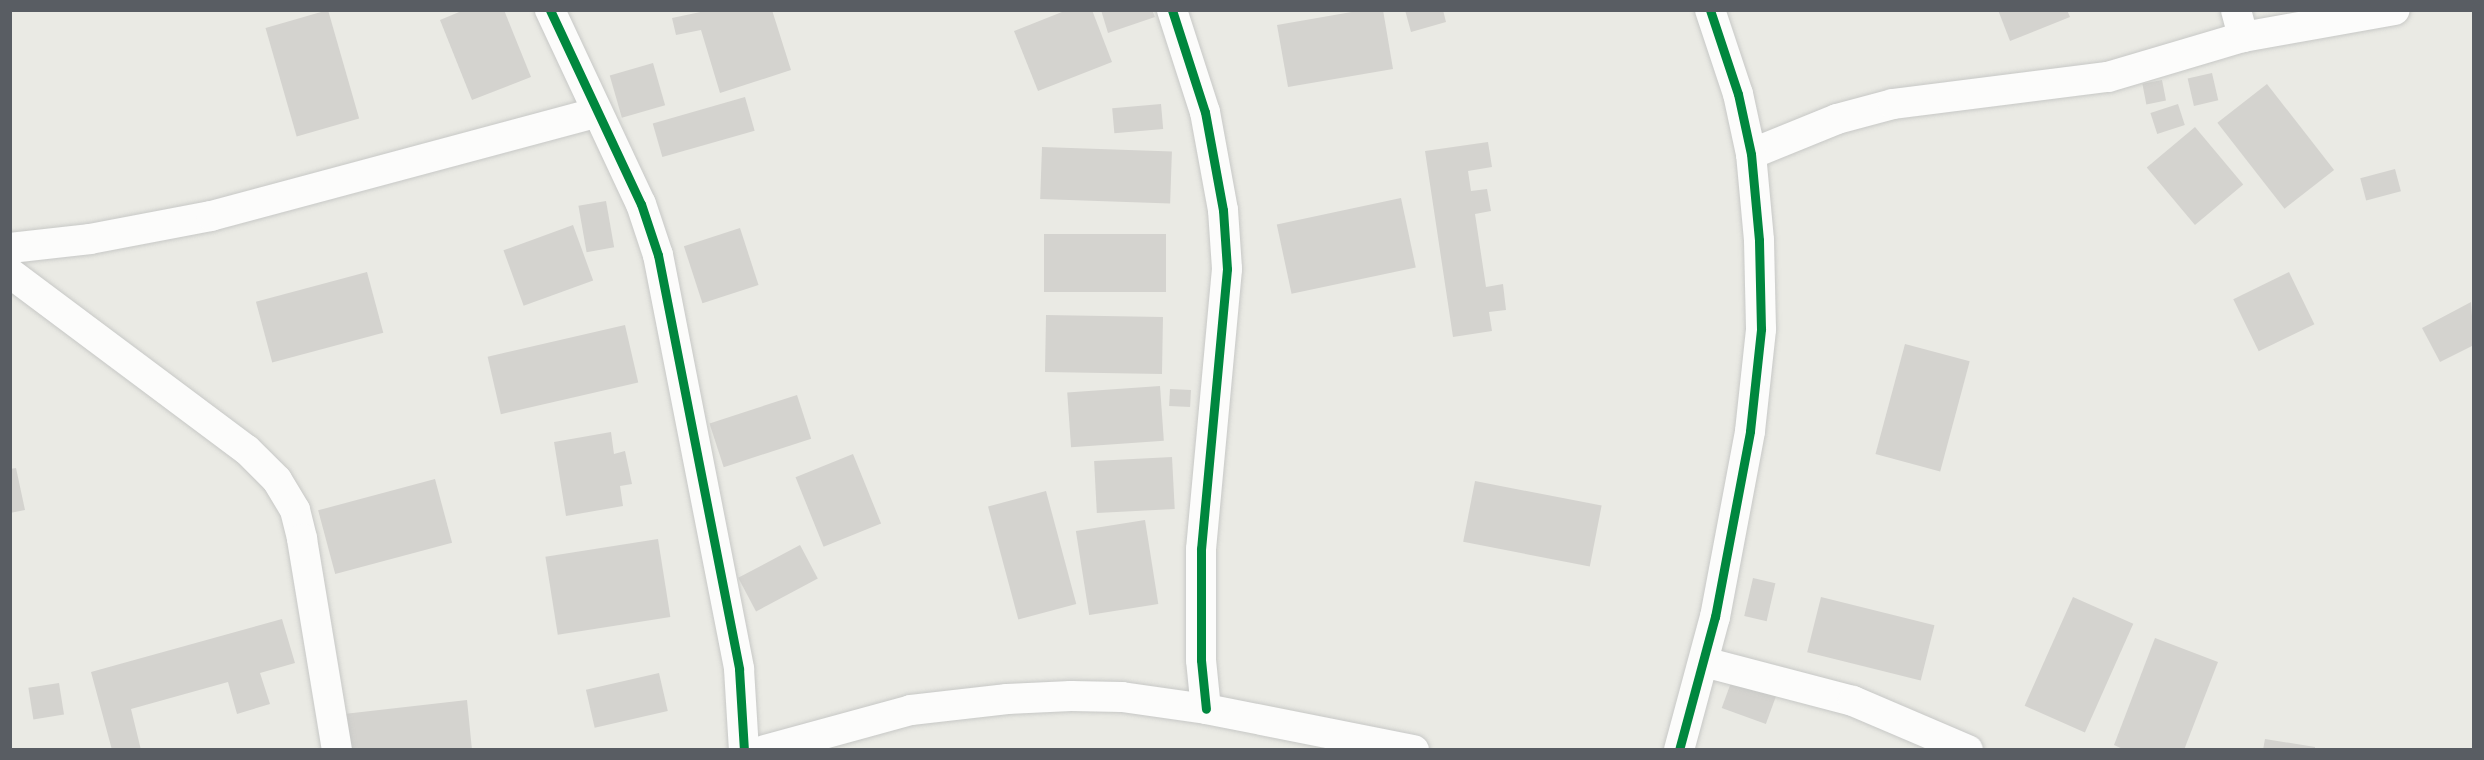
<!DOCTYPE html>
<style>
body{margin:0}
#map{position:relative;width:2484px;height:760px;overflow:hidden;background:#eaeae4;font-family:"Titillium Web",sans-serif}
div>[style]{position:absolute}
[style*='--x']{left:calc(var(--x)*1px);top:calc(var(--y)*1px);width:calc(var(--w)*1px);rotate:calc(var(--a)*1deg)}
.building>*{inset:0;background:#d4d3cf;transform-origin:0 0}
.roads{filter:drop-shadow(0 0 2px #c7c8c6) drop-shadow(0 0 2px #c7c8c6)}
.street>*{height:30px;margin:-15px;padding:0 15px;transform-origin:15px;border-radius:15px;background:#fcfcfb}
.cycleway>*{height:9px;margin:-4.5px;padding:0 4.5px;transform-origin:4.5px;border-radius:4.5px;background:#00873e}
span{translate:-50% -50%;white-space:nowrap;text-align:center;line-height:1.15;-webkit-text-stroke:5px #fff;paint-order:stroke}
.frame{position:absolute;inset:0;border:12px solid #595d63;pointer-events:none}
</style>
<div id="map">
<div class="building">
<div style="left:328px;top:10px;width:113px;height:65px;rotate:74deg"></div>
<div style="clip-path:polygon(464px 10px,504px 10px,531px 77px,472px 100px,440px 20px)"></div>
<div style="clip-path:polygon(710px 10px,772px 10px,791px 70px,720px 93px,701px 30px,676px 35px,672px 18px)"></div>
<div style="clip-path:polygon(1067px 10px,1092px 10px,1112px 62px,1038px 91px,1014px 31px)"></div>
<div style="clip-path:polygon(1101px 10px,1152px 10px,1155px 17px,1108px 33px)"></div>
<div style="clip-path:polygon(1363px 10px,1383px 10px,1393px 69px,1288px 87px,1277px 25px)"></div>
<div style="clip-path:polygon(1405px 10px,1443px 10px,1446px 22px,1411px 32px)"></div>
<div style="clip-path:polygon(1998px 10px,2067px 10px,2070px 17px,2010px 41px)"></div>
<div style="left:653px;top:63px;width:44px;height:45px;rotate:74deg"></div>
<div style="left:2212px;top:73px;width:28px;height:25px;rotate:77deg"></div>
<div style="left:2162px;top:80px;width:21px;height:20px;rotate:79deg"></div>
<div style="left:2267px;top:84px;width:109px;height:63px;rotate:52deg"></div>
<div style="left:745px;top:97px;width:35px;height:96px;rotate:74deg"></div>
<div style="left:1161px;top:104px;width:25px;height:49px;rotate:85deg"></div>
<div style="left:2178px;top:104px;width:22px;height:29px;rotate:72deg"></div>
<div style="left:2195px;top:127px;width:75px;height:63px;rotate:50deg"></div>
<div style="clip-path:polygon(1488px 142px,1492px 167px,1468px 171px,1471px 191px,1487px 189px,1491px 211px,1475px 214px,1486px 287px,1503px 284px,1506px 310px,1489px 312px,1492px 331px,1453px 337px,1425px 151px)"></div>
<div style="left:1042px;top:147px;width:130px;height:52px;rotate:2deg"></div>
<div style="left:2395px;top:169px;width:23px;height:36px;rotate:75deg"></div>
<div style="left:1401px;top:198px;width:71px;height:127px;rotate:78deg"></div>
<div style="left:606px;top:201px;width:47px;height:28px;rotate:80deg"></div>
<div style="left:573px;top:225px;width:59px;height:74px;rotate:70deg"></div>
<div style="left:740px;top:228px;width:60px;height:59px;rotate:72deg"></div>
<div style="left:1044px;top:234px;width:122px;height:58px"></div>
<div style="left:367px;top:272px;width:63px;height:115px;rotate:75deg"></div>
<div style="left:2289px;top:272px;width:58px;height:62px;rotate:64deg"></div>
<div style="clip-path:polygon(2471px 302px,2474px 345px,2440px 362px,2422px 328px)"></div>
<div style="left:1046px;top:315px;width:117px;height:57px;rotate:1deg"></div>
<div style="left:625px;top:325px;width:59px;height:141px;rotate:77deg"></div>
<div style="left:1905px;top:344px;width:67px;height:114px;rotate:15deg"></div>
<div style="left:1160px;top:386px;width:55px;height:93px;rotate:86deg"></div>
<div style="left:1170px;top:389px;width:21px;height:17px;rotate:3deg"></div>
<div style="left:797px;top:395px;width:46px;height:92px;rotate:72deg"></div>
<div style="clip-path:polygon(611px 432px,614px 454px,625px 451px,632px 484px,620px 486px,623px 506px,566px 516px,554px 442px)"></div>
<div style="left:853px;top:454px;width:75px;height:62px;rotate:68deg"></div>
<div style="left:1172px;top:457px;width:52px;height:78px;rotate:87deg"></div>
<div style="clip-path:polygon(16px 468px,25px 510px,10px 513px,10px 469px)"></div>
<div style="left:435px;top:479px;width:66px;height:121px;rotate:75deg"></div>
<div style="left:1475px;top:481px;width:129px;height:62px;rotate:11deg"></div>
<div style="left:1046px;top:491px;width:117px;height:60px;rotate:75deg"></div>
<div style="left:1145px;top:520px;width:85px;height:70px;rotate:81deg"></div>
<div style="left:658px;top:539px;width:79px;height:114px;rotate:81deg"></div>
<div style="left:800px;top:545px;width:38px;height:70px;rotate:62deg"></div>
<div style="left:1753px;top:578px;width:23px;height:39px;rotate:13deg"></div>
<div style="left:1821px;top:597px;width:117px;height:57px;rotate:14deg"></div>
<div style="left:2073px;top:597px;width:66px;height:119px;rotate:24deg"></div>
<div style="clip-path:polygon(282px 619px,295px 663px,260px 673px,270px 704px,237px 714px,228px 682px,131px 709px,141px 750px,112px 750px,91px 672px)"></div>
<div style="clip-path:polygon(2155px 638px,2218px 662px,2184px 750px,2125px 750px,2114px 745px)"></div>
<div style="left:659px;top:673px;width:39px;height:75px;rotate:77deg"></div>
<div style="left:1733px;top:677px;width:47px;height:33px;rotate:20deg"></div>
<div style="left:59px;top:683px;width:32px;height:31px;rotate:81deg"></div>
<div style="clip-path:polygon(467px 700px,472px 750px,347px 750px,344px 714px)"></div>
<div style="clip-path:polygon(2265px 739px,2315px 747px,2315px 750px,2263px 750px)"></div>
</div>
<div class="roads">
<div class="street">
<div style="--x:550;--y:10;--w:214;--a:64.9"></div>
<div style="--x:641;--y:204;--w:54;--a:71.6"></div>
<div style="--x:658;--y:255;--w:422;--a:78.9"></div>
<div style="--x:739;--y:669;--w:81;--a:86.5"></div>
<div style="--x:1172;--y:10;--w:107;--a:72.1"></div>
<div style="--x:1205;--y:112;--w:100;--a:79.6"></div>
<div style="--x:1223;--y:210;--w:59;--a:86.1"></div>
<div style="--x:1227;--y:269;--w:281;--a:95.3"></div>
<div style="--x:1201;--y:549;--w:111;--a:90"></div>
<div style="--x:1201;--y:660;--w:49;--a:84.2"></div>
<div style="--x:2236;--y:10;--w:28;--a:75"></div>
<div style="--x:1751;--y:154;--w:93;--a:-22.1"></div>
<div style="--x:1837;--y:119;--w:58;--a:-15"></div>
<div style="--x:1893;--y:104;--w:217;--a:-7.2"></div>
<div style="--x:2108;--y:77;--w:141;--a:-16.5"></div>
<div style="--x:2243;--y:37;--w:154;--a:-10.1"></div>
<div style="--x:10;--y:248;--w:81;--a:-6.4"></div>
<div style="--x:90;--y:239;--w:123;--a:-10.8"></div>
<div style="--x:211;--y:216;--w:398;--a:-15"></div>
<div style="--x:10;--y:273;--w:296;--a:36.8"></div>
<div style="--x:247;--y:450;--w:42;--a:45"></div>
<div style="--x:277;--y:480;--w:35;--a:59"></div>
<div style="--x:295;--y:510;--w:30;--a:76"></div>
<div style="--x:302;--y:539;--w:214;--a:80.6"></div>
<div style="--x:1704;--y:662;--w:154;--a:14.7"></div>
<div style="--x:1853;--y:701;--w:125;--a:23.1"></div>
<div style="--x:765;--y:750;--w:151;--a:-15.3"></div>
<div style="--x:911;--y:710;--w:97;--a:-6.5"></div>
<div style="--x:1007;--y:699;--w:64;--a:-2.7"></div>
<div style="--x:1071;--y:696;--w:51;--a:1.1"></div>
<div style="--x:1122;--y:697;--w:85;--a:8.1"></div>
<div style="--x:1206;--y:709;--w:212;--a:11.2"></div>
<div style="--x:1679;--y:750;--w:138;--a:-74.9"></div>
<div style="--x:1715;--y:617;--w:189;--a:-79.3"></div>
<div style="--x:1750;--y:431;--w:103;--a:-83.8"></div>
<div style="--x:1761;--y:329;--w:89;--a:-91.3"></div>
<div style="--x:1759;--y:240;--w:86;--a:-95.3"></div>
<div style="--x:1751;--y:154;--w:61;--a:-102.2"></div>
<div style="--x:1738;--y:94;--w:89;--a:-108.4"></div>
</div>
</div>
<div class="cycleway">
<div style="--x:550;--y:10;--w:214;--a:64.9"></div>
<div style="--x:641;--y:204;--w:54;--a:71.6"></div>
<div style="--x:658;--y:255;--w:422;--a:78.9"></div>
<div style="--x:739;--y:669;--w:81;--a:86.5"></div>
<div style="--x:1172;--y:10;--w:107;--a:72.1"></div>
<div style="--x:1205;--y:112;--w:100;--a:79.6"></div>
<div style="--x:1223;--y:210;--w:59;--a:86.1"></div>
<div style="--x:1227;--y:269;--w:281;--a:95.3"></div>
<div style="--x:1201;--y:549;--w:111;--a:90"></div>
<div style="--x:1201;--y:660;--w:49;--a:84.2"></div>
<div style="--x:1679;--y:750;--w:138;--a:-74.9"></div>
<div style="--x:1715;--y:617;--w:189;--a:-79.3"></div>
<div style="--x:1750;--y:431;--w:103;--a:-83.8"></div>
<div style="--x:1761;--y:329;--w:89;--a:-91.3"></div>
<div style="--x:1759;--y:240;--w:86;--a:-95.3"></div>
<div style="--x:1751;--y:154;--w:61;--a:-102.2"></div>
<div style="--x:1738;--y:94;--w:89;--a:-108.4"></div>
</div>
<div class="frame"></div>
</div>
